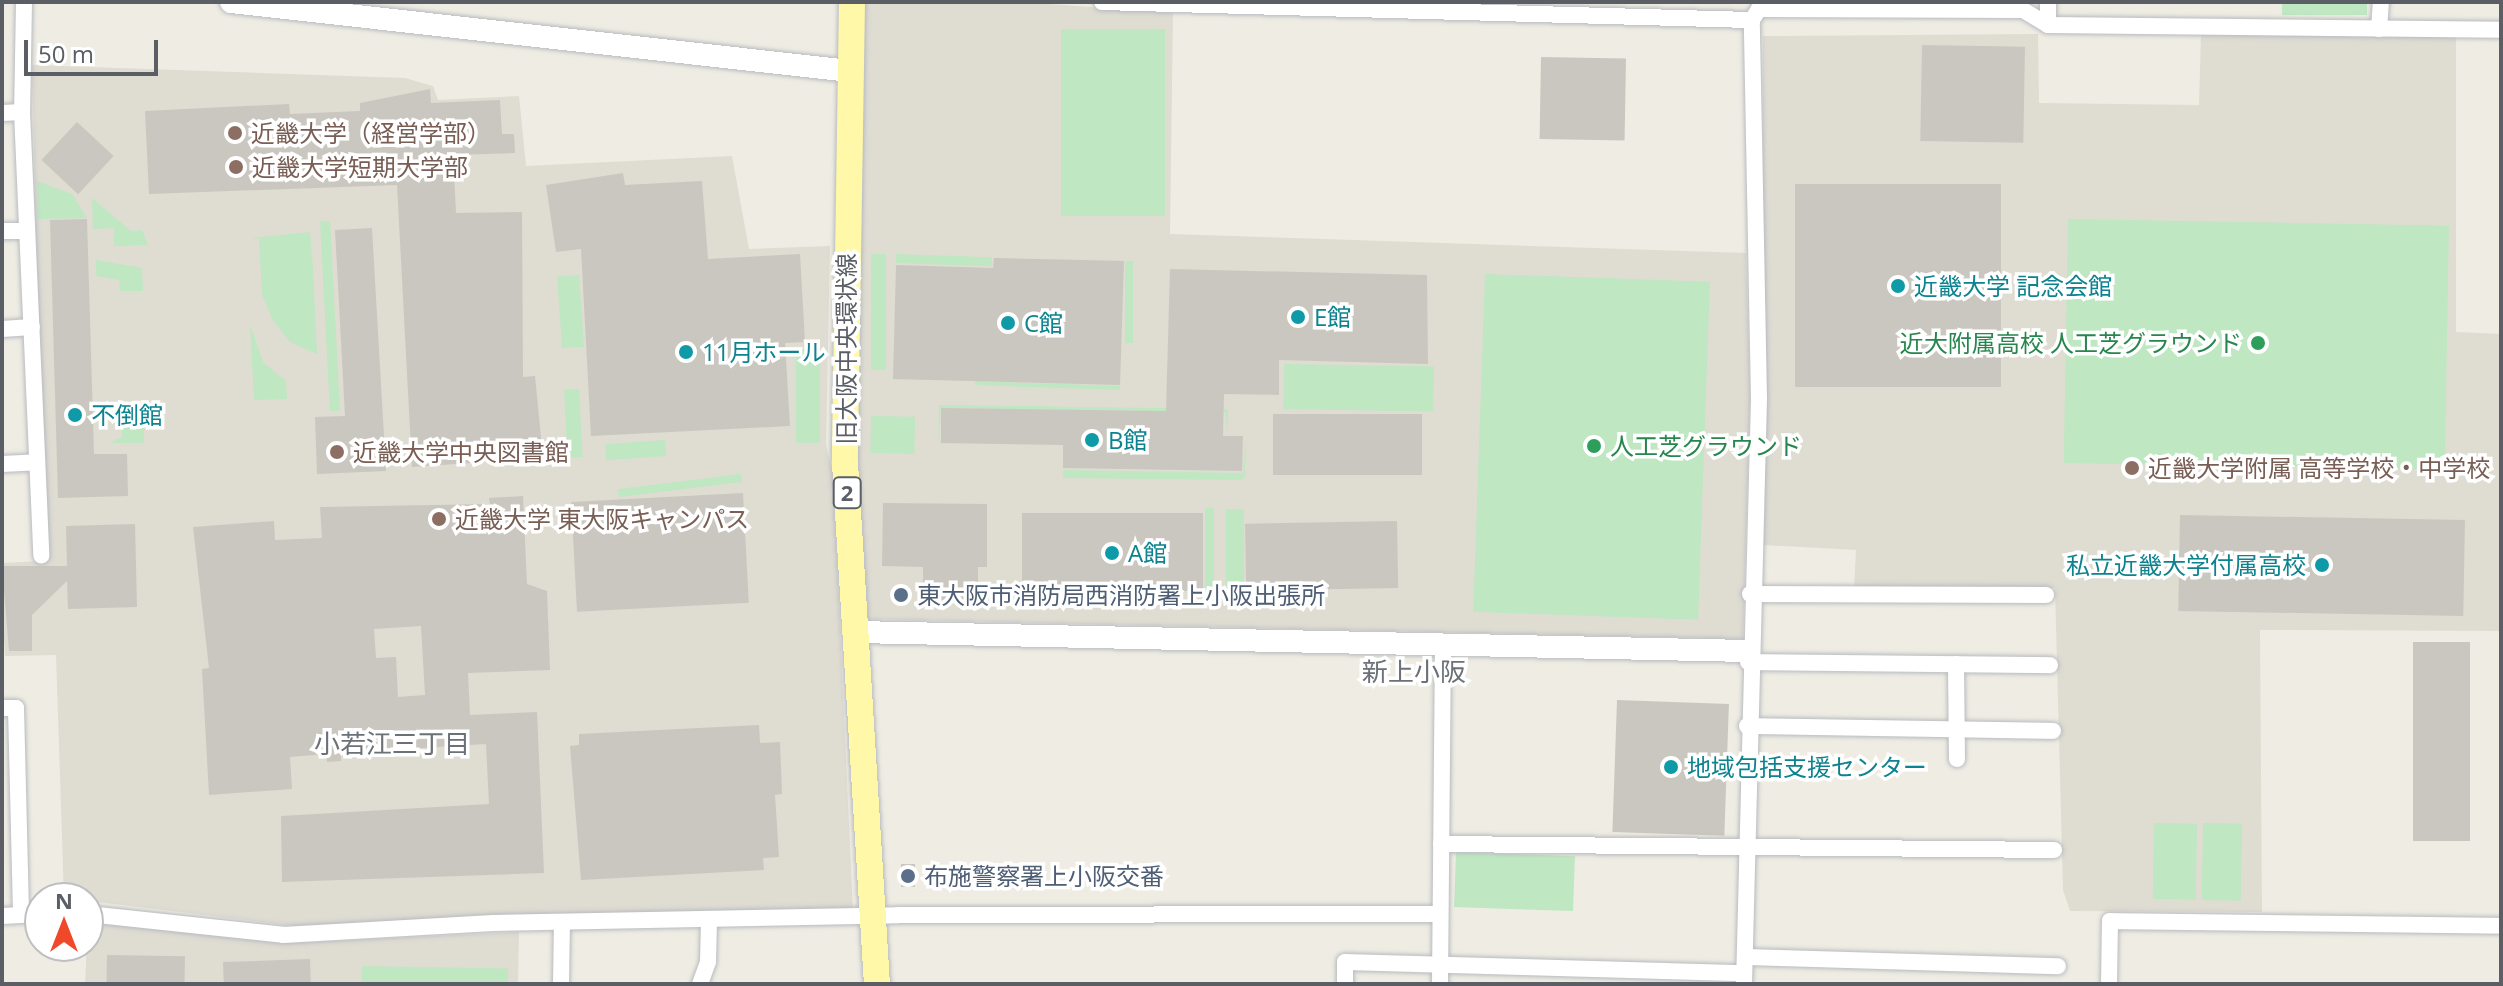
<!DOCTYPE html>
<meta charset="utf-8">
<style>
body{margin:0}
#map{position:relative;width:2503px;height:986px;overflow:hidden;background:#efede3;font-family:"Open Sans","Noto Sans JP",sans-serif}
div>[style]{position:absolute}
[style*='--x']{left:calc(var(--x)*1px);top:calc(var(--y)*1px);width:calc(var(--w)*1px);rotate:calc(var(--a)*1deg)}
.education>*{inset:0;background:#dfdcd2}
.green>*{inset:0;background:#bfe7c2;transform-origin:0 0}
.building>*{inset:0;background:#cac7c0;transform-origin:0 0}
.roads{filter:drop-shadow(0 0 2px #b8bbc0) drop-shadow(0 0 2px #b8bbc0)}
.street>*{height:16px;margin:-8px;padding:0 8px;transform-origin:8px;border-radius:8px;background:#fff}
.secondary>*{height:22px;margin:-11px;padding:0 11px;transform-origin:11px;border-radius:11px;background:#fff}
.primary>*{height:26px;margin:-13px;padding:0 13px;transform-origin:13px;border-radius:13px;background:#fff8a8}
.dots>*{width:22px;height:22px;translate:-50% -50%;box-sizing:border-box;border:4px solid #fff;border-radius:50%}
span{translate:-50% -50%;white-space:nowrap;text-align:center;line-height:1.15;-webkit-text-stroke:7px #fff;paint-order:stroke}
.shield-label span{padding:2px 6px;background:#fff;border:2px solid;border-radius:6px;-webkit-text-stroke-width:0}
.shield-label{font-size:22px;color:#5b5f65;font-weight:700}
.education-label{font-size:24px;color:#785e54}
.left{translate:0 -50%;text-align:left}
.culture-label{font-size:24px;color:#0d838f}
.right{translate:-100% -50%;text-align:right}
.leisure-label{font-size:24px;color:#27864d}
.street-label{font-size:24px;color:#5b5f65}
.service-label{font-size:24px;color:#4e5e75}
.neighbourhood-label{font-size:26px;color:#6c7177}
.frame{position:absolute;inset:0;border:4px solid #5b5f65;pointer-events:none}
.north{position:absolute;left:24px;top:882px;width:80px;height:80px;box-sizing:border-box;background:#fff;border:2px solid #bdbfc1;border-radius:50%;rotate:0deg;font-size:22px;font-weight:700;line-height:32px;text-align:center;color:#5b5f65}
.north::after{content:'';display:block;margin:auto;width:28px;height:36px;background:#ef4929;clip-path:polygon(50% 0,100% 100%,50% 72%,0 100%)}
.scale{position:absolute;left:24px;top:40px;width:134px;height:36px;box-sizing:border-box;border:4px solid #5b5f65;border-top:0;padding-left:10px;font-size:24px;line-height:28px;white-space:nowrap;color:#5b5f65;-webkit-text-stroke:6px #fff;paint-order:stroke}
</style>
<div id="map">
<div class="education">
<div style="clip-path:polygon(865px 2px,1022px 2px,1173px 13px,1170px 234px,1746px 253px,1750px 395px,1743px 639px,867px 619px,857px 468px)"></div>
<div style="clip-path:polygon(2038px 34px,2039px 103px,2199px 105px,2201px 34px,2456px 34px,2456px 332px,2501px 334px,2499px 631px,2260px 630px,2262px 912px,2070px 911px,2063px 890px,2055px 588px,1854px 589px,1856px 550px,1763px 545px,1763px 36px)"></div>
<div style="clip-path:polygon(32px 65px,405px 78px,433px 86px,438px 100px,519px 96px,526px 166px,732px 156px,749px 249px,830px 246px,826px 444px,833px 476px,853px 912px,511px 915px,295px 926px,64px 898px,56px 655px,5px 656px,2px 605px,2px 563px,44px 561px)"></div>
<div style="clip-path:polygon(88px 922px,287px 943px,519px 932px,518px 984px,85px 984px)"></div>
</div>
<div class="green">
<div style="left:2282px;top:2px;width:85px;height:13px"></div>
<div style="left:1061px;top:29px;width:104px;height:187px"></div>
<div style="clip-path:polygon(37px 181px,72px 194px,87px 218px,38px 219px)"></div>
<div style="clip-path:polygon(92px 198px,131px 231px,142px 230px,148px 245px,114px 246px,114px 228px,93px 229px)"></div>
<div style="left:2068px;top:219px;width:381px;height:244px;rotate:1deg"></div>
<div style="left:330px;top:221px;width:190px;height:10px;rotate:87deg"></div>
<div style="clip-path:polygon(310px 232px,313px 268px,317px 354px,290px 342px,274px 322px,262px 296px,259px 239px,251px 238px)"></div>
<div style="left:871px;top:254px;width:15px;height:116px"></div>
<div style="left:896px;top:254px;width:96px;height:9px;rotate:2deg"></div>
<div style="clip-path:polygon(96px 260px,142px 268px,143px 291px,120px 291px,119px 280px,96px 276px)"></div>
<div style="left:1125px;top:261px;width:8px;height:82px"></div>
<div style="left:1485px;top:274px;width:225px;height:338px;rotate:2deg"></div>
<div style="left:579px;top:275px;width:72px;height:22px;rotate:86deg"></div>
<div style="clip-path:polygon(250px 324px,263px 362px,286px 381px,287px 399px,254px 400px)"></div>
<div style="left:796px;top:349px;width:24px;height:94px"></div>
<div style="left:1284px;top:364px;width:150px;height:45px;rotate:1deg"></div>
<div style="left:975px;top:381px;width:145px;height:4px;rotate:2deg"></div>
<div style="left:579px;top:389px;width:68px;height:15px;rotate:87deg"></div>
<div style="clip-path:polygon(939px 405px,1228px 409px,1228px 434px,1225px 412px,941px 408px,938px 443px)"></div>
<div style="left:871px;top:416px;width:44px;height:37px;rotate:1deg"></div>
<div style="clip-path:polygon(143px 420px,144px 443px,109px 443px,122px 437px,122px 426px,112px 422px)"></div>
<div style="clip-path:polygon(1246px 437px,1245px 477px,1241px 480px,1063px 478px,1063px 470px,1243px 473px)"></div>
<div style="left:665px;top:440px;width:16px;height:60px;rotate:86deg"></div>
<div style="left:741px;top:474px;width:8px;height:124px;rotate:83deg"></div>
<div style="left:1205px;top:508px;width:9px;height:85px"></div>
<div style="clip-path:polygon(1226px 509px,1244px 509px,1244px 589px,1265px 589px,1265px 596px,1226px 596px)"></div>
<div style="left:2154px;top:823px;width:43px;height:76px;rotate:1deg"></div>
<div style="left:2203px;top:823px;width:39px;height:77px;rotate:1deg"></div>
<div style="left:1456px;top:852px;width:119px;height:55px;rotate:2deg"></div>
<div style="left:362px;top:966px;width:146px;height:18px;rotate:1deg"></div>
</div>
<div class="building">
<div style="left:1922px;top:45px;width:103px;height:96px;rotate:1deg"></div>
<div style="left:1541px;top:57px;width:85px;height:82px;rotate:1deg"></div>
<div style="clip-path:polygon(430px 89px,431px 103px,500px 100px,502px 134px,514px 134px,515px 153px,453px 155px,456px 213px,522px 212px,523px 377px,535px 376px,543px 458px,412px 467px,397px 185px,149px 194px,145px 111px,289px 104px,290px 114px,360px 111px,360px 103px)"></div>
<div style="left:77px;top:122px;width:50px;height:52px;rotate:43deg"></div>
<div style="clip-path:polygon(623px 173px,625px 185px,702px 181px,708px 259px,800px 254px,805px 342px,785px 343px,790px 426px,591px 436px,581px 249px,556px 252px,546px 185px)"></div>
<div style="left:1795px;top:184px;width:206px;height:203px"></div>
<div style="clip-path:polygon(87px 219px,94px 454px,127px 454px,128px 496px,58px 498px,50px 220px)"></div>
<div style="clip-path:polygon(372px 228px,386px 471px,317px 474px,315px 417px,345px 416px,335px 230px)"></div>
<div style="clip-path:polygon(994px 258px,1124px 261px,1120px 385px,893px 379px,896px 265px,993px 268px)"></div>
<div style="clip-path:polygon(1170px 269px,1427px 275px,1428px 364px,1279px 360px,1279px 395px,1224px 394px,1223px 436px,1243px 436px,1242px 471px,1063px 468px,1063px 445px,941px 443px,941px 408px,1166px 411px)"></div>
<div style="left:1273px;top:414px;width:149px;height:61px"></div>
<div style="left:743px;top:493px;width:110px;height:172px;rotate:87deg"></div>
<div style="clip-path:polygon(evenodd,523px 496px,527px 584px,547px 591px,550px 670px,468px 673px,470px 715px,537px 712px,544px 873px,282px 882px,281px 816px,489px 804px,486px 744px,341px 753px,341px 761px,327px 762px,326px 754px,290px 757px,292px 789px,209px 795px,202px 669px,209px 668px,193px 527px,274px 521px,275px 540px,322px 538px,320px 507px,490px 504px,489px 498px,523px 496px,421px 626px,425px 695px,398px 697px,396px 657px,376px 658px,374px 629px,421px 626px)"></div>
<div style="clip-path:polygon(883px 503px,987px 504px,987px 567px,978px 567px,978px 601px,923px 601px,923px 567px,882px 566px)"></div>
<div style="left:1022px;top:513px;width:181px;height:78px"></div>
<div style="left:2180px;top:515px;width:285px;height:96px;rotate:1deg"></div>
<div style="left:1397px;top:521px;width:67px;height:152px;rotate:89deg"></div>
<div style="clip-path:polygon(135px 524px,137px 607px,68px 609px,67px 581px,32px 615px,32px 651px,9px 651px,2px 566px,67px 566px,66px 526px)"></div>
<div style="left:2413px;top:642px;width:57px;height:199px"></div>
<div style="left:1617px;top:700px;width:112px;height:132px;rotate:2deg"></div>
<div style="clip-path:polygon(759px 725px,760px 743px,780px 742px,782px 794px,775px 795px,779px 857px,763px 858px,764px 870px,581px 880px,570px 746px,579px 745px,579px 734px)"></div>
<div style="left:901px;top:864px;width:14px;height:23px"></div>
<div style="left:107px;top:955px;width:78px;height:29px;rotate:1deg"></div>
<div style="left:310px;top:959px;width:25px;height:87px;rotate:88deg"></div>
</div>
<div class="roads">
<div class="street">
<div style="--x:24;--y:2;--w:110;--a:91"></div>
<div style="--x:22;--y:112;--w:444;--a:87.5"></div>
<div style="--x:1102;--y:2;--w:650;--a:1.59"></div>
<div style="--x:2048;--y:25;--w:23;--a:-90"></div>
<div style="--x:2379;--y:29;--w:27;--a:-86"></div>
<div style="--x:2;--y:113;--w:20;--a:-3"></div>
<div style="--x:2;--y:231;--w:25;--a:0"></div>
<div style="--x:2;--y:329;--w:30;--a:-4"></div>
<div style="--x:2;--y:464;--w:35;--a:-3"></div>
<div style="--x:1750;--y:594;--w:296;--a:0.2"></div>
<div style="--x:1748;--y:662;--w:302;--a:0.6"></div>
<div style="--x:1956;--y:664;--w:95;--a:89.4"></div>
<div style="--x:2;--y:708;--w:14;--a:0"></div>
<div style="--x:16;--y:708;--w:206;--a:88.6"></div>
<div style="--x:1747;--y:726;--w:306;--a:0.9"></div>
<div style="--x:1441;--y:844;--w:613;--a:0.56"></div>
<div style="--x:88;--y:914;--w:196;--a:6.1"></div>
<div style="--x:283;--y:935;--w:210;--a:-3.3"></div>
<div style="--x:493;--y:923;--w:405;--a:-1.1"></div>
<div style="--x:898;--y:915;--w:542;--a:-0.11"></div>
<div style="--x:2;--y:916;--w:38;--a:-3"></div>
<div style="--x:1746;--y:957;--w:312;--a:1.7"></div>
<div style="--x:561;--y:984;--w:62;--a:-89.1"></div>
<div style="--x:700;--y:984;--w:23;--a:-70"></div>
<div style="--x:708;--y:962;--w:41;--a:-88.6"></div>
<div style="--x:1345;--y:984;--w:22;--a:-90"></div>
<div style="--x:1345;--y:962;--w:399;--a:1.6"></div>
<div style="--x:1440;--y:984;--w:339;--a:-89.5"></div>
<div style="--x:1744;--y:984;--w:586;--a:-88.53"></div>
<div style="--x:1759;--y:398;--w:378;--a:-91.1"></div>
<div style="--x:1752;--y:20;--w:13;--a:-58"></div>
<div style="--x:1759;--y:9;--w:264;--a:0.2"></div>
<div style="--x:2023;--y:10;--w:29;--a:31"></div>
<div style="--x:2048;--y:25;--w:453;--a:0.6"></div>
<div style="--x:2109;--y:984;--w:63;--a:-89.1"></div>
<div style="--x:2110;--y:921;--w:391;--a:0.7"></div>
</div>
<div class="secondary">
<div style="--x:231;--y:2;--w:623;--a:6.36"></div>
<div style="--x:856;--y:632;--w:892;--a:1.22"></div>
</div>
<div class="primary">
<div style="--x:852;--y:2;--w:461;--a:90.9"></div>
<div style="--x:845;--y:463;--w:522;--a:86.49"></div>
</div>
</div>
<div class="dots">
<div style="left:235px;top:133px;background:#8d6e63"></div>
<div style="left:236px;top:167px;background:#8d6e63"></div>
<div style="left:1898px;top:286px;background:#0f9aa8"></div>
<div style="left:1298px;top:317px;background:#0f9aa8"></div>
<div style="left:1008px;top:323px;background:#0f9aa8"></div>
<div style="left:2258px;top:343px;background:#2e9e5b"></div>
<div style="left:686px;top:352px;background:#0f9aa8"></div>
<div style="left:75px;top:415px;background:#0f9aa8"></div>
<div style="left:1092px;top:440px;background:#0f9aa8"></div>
<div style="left:1594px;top:446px;background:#2e9e5b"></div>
<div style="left:337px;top:452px;background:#8d6e63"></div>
<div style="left:2132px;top:468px;background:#8d6e63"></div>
<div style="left:439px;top:519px;background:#8d6e63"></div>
<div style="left:1112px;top:553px;background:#0f9aa8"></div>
<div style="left:2322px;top:565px;background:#0f9aa8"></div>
<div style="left:901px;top:595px;background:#5c6f8a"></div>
<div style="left:1671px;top:767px;background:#0f9aa8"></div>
<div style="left:908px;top:876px;background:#5c6f8a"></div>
</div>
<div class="shield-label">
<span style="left:847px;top:493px">2</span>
</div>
<div class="education-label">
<span class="left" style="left:251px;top:133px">近畿大学（経営学部）</span>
<span class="left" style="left:252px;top:167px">近畿大学短期大学部</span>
<span class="left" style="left:353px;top:452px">近畿大学中央図書館</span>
<span class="left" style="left:2148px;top:468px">近畿大学附属 高等学校・中学校</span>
<span class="left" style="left:455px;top:519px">近畿大学 東大阪キャンパス</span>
</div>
<div class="culture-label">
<span class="left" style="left:1914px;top:286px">近畿大学 記念会館</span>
<span class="left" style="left:1314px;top:317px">E館</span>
<span class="left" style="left:1024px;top:323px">C館</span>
<span class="left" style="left:702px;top:352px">11月ホール</span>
<span class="left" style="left:91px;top:415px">不倒館</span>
<span class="left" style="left:1108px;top:440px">B館</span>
<span class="left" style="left:1128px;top:553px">A館</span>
<span class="right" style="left:2306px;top:565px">私立近畿大学付属高校</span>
<span class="left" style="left:1687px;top:767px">地域包括支援センター</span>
</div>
<div class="leisure-label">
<span class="right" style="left:2242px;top:343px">近大附属高校 人工芝グラウンド</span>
<span class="left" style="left:1610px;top:446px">人工芝グラウンド</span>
</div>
<div class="street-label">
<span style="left:846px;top:349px;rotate:-90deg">旧大阪中央環状線</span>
</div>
<div class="service-label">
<span class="left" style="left:917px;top:595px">東大阪市消防局西消防署上小阪出張所</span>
<span class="left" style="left:924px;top:876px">布施警察署上小阪交番</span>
</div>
<div class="neighbourhood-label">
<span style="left:1414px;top:672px">新上小阪</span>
<span style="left:392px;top:744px">小若江三丁目</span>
</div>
<div class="frame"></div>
<div class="north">N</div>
<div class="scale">50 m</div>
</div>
